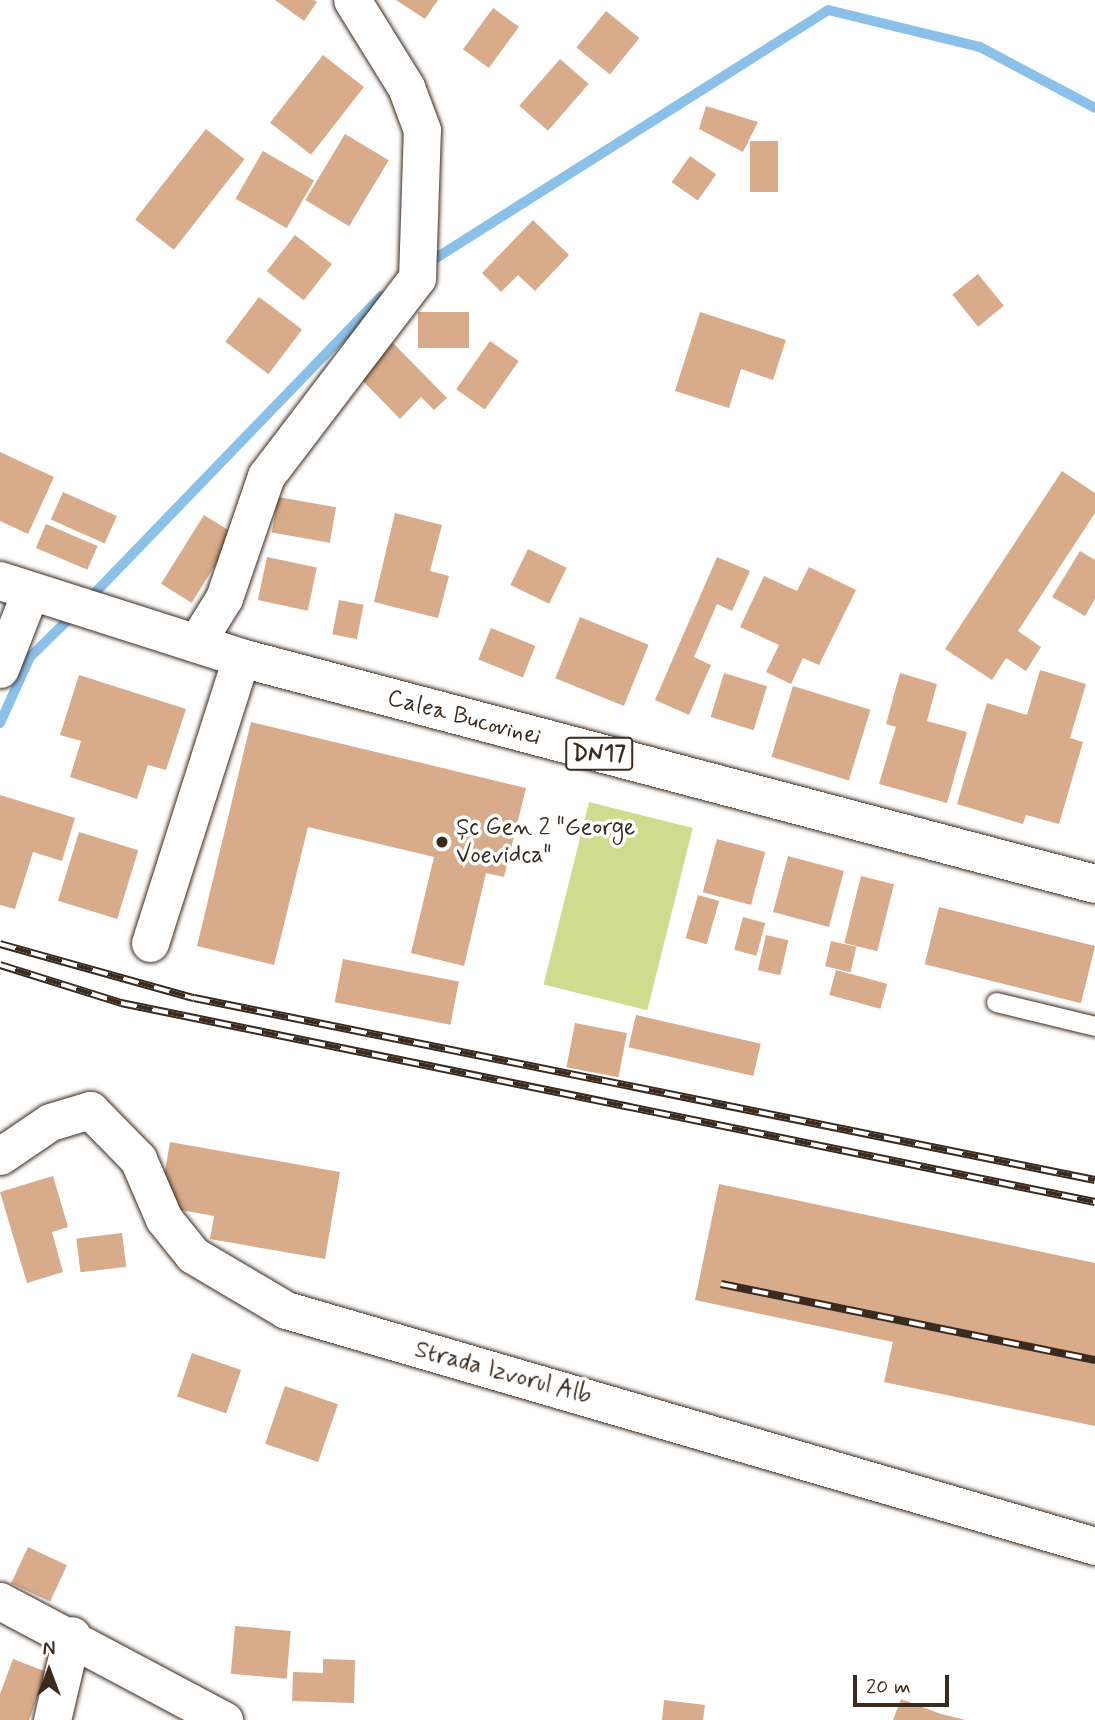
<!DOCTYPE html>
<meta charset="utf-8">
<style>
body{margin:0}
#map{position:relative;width:1095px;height:1720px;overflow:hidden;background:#fff;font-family:Mynerve,sans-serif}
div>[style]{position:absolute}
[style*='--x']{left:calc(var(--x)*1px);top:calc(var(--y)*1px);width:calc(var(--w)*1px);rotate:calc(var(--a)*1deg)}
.green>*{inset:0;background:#cfdc90;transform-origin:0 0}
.stream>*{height:10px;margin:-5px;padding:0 5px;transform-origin:5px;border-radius:5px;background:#8bc1e9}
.building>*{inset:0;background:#d8ab8a;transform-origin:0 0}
.roads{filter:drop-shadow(0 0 2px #3b2a1e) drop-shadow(0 0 2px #3b2a1e)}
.lane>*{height:19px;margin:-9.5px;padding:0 9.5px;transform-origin:9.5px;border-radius:9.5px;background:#fff}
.street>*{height:37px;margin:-18.5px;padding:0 18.5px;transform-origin:18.5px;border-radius:18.5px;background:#fff}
.highway>*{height:38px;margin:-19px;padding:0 19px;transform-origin:19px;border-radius:19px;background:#fff}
.rail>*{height:8px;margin-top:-4px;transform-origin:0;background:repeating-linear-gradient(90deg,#fff 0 16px,#3b2a1e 0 32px);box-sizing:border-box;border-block:2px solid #3b2a1e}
.dots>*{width:19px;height:19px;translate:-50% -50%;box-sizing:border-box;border:4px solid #fff;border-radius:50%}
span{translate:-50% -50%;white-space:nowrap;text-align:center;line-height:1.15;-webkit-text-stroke:7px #fff;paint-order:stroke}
.shield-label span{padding:2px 5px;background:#fff;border:2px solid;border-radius:5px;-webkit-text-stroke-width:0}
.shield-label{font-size:23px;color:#3b2a1e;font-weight:700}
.street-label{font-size:24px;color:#3b2a1e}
.poi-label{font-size:24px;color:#3b2a1e}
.left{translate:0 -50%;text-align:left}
.north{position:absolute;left:14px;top:1636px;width:70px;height:70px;-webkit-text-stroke:5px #fff;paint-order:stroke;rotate:0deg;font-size:19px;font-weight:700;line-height:28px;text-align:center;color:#3b2a1e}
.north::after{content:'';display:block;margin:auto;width:24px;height:32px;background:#3b2a1e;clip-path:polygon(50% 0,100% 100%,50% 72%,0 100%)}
.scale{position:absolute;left:853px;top:1675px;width:96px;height:32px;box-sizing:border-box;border:4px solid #3b2a1e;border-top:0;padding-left:9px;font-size:21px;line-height:24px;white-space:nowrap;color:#3b2a1e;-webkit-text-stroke:5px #fff;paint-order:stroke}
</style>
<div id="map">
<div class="green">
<div style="left:589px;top:802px;width:107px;height:188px;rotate:14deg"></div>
</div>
<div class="stream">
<div style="--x:425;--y:265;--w:477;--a:-32.3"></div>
<div style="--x:828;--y:10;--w:156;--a:13.7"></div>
<div style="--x:980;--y:47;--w:130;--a:27.9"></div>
<div style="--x:88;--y:600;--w:423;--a:-46"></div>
<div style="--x:0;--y:723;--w:72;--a:-65.6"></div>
<div style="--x:30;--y:657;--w:63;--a:-44.4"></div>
</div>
<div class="building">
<div style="clip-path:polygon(275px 0,314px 0,317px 2px,304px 21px)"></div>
<div style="clip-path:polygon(396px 0,438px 0,425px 19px)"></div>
<div style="left:493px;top:8px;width:32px;height:51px;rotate:36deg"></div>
<div style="left:606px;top:11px;width:43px;height:47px;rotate:39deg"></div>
<div style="left:323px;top:55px;width:52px;height:86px;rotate:38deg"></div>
<div style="left:560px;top:59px;width:38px;height:62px;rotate:41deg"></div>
<div style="clip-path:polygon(706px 106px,758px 122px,743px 152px,699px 129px)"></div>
<div style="left:206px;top:129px;width:49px;height:115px;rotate:38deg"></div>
<div style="left:345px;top:134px;width:51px;height:77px;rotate:31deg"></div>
<div style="left:750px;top:141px;width:28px;height:51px"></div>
<div style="left:263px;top:151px;width:59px;height:55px;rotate:30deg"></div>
<div style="left:690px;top:156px;width:32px;height:32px;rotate:35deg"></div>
<div style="clip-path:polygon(533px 220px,569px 255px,535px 291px,518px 275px,501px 292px,482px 273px)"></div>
<div style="left:295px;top:235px;width:47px;height:46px;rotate:38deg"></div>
<div style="left:978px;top:274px;width:41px;height:33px;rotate:51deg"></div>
<div style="left:259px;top:297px;width:54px;height:56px;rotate:37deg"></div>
<div style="left:418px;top:312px;width:51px;height:36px"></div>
<div style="clip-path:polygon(700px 312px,786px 340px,773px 380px,741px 369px,729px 408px,675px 391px)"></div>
<div style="left:490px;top:341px;width:35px;height:59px;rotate:35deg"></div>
<div style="clip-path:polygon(392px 342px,447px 398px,434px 410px,421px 397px,400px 419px,358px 376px)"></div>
<div style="clip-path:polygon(0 452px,54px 477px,28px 534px,0 521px)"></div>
<div style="clip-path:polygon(1062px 471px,1095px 493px,1095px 513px,1018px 631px,1041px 647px,1026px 671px,1006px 658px,992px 680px,945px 649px)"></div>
<div style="left:63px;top:492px;width:59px;height:30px;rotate:24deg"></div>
<div style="left:278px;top:497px;width:59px;height:36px;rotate:10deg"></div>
<div style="clip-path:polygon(395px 513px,442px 525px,430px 571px,449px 576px,438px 618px,374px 602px)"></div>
<div style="left:204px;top:515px;width:36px;height:81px;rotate:32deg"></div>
<div style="left:46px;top:524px;width:56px;height:26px;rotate:23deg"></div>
<div style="left:528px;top:549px;width:43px;height:40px;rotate:26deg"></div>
<div style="clip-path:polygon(1080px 551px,1095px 560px,1095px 599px,1085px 616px,1052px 597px)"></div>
<div style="left:267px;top:557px;width:51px;height:44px;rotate:12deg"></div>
<div style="clip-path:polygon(717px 557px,750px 571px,732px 611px,717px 604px,694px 657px,711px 665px,689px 715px,655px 700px)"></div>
<div style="clip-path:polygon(809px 567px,856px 590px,819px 665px,803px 658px,791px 684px,766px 672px,779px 645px,740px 627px,764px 576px,797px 591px)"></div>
<div style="left:339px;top:600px;width:25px;height:35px;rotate:11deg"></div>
<div style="left:580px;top:617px;width:74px;height:66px;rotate:22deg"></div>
<div style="left:491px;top:628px;width:48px;height:34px;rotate:22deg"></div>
<div style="clip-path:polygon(1040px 670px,1086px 684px,1070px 738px,1083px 742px,1059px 824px,1026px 815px,1023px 824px,957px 804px,987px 703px,1027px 715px)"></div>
<div style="left:724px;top:673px;width:45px;height:46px;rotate:17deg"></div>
<div style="clip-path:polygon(900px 673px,937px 684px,927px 721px,967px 732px,947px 803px,879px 784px,896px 727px,886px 724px)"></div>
<div style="clip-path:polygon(79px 675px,186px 709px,166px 770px,148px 765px,137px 799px,70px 777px,81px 741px,60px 735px)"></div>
<div style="left:793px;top:686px;width:81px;height:74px;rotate:17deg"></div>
<div style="clip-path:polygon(251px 722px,526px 788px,504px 877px,486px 873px,464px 966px,411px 953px,434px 857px,308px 827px,274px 965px,197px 946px)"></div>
<div style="clip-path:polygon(0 795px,75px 818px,62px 861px,33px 852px,15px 909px,0 905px)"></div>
<div style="left:79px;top:832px;width:62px;height:72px;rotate:17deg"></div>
<div style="left:717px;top:839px;width:50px;height:55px;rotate:15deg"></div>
<div style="left:788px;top:856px;width:58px;height:58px;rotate:15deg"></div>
<div style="left:861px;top:876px;width:34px;height:69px;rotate:14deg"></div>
<div style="left:698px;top:895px;width:22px;height:45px;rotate:16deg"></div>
<div style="left:939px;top:907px;width:161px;height:59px;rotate:14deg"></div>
<div style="left:743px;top:917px;width:23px;height:34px;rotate:15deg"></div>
<div style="left:766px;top:935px;width:23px;height:36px;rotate:13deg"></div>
<div style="left:831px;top:941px;width:26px;height:26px;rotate:13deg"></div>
<div style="left:343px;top:959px;width:118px;height:44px;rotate:11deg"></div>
<div style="left:836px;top:970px;width:53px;height:26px;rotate:15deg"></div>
<div style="left:636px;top:1015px;width:128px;height:33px;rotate:13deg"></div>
<div style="left:575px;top:1023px;width:53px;height:45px;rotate:11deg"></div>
<div style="clip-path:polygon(170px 1142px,340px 1172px,325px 1259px,210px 1239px,214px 1216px,159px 1206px)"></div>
<div style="clip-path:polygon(53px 1176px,68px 1227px,52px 1232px,63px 1272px,27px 1283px,0 1192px)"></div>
<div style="clip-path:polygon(719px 1184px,1095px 1263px,1095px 1426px,884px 1382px,893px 1342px,695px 1300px)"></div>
<div style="left:122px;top:1233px;width:34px;height:46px;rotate:83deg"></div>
<div style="left:192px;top:1353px;width:52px;height:46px;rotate:19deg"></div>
<div style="left:285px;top:1386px;width:56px;height:61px;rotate:19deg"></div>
<div style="left:28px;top:1547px;width:43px;height:40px;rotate:25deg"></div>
<div style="left:235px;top:1626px;width:56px;height:48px;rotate:5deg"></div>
<div style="clip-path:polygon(13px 1659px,47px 1672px,29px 1720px,0 1720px,0 1694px)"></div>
<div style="clip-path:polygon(323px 1659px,355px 1660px,354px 1703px,292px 1701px,293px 1672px,323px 1673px)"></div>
<div style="clip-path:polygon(901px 1699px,941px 1714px,966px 1720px,893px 1720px)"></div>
<div style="clip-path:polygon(664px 1700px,705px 1705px,703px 1720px,662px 1720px)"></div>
</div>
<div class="roads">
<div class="lane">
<div style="--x:996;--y:1002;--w:102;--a:13.6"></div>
</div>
<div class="street">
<div style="--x:196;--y:643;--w:53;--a:-58.1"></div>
<div style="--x:224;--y:598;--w:129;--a:-71"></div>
<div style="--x:266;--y:476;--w:249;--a:-52.7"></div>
<div style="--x:417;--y:278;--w:148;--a:-88.1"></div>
<div style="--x:422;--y:130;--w:46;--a:-110.4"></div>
<div style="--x:406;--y:87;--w:102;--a:-121.8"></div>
<div style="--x:0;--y:669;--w:83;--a:-68.7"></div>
<div style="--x:150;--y:943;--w:299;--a:-72.3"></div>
<div style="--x:0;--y:1156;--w:60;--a:-34.2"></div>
<div style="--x:50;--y:1122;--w:42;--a:-16.7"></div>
<div style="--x:90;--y:1110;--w:69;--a:45.6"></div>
<div style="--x:138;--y:1159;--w:65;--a:66.6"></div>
<div style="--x:164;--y:1219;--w:46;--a:51.1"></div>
<div style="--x:193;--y:1255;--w:108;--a:30.6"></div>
<div style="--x:286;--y:1310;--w:843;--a:16.26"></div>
<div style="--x:0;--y:1601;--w:254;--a:28"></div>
<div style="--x:52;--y:1720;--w:87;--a:-76.8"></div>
</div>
<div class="highway">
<div style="--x:0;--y:581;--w:253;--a:17.7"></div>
<div style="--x:241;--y:658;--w:883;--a:14.82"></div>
</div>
</div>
<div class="rail">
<div style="--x:0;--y:944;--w:201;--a:15.6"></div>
<div style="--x:194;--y:998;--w:919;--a:11.42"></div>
<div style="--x:0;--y:965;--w:127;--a:17.4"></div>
<div style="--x:121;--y:1003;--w:994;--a:11.55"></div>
<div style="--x:721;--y:1284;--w:382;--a:11.5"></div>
</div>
<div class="dots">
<div style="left:442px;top:842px;background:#3b2a1e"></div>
</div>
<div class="shield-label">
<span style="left:599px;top:754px">DN17</span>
</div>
<div class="street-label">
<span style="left:464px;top:718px;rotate:15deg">Calea Bucovinei</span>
<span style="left:503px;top:1373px;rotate:15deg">Strada Izvorul Alb</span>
</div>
<div class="poi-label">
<span class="left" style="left:456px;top:842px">Șc Gen 2 "George<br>Voevidca"</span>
</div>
<div class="north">N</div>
<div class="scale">20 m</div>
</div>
